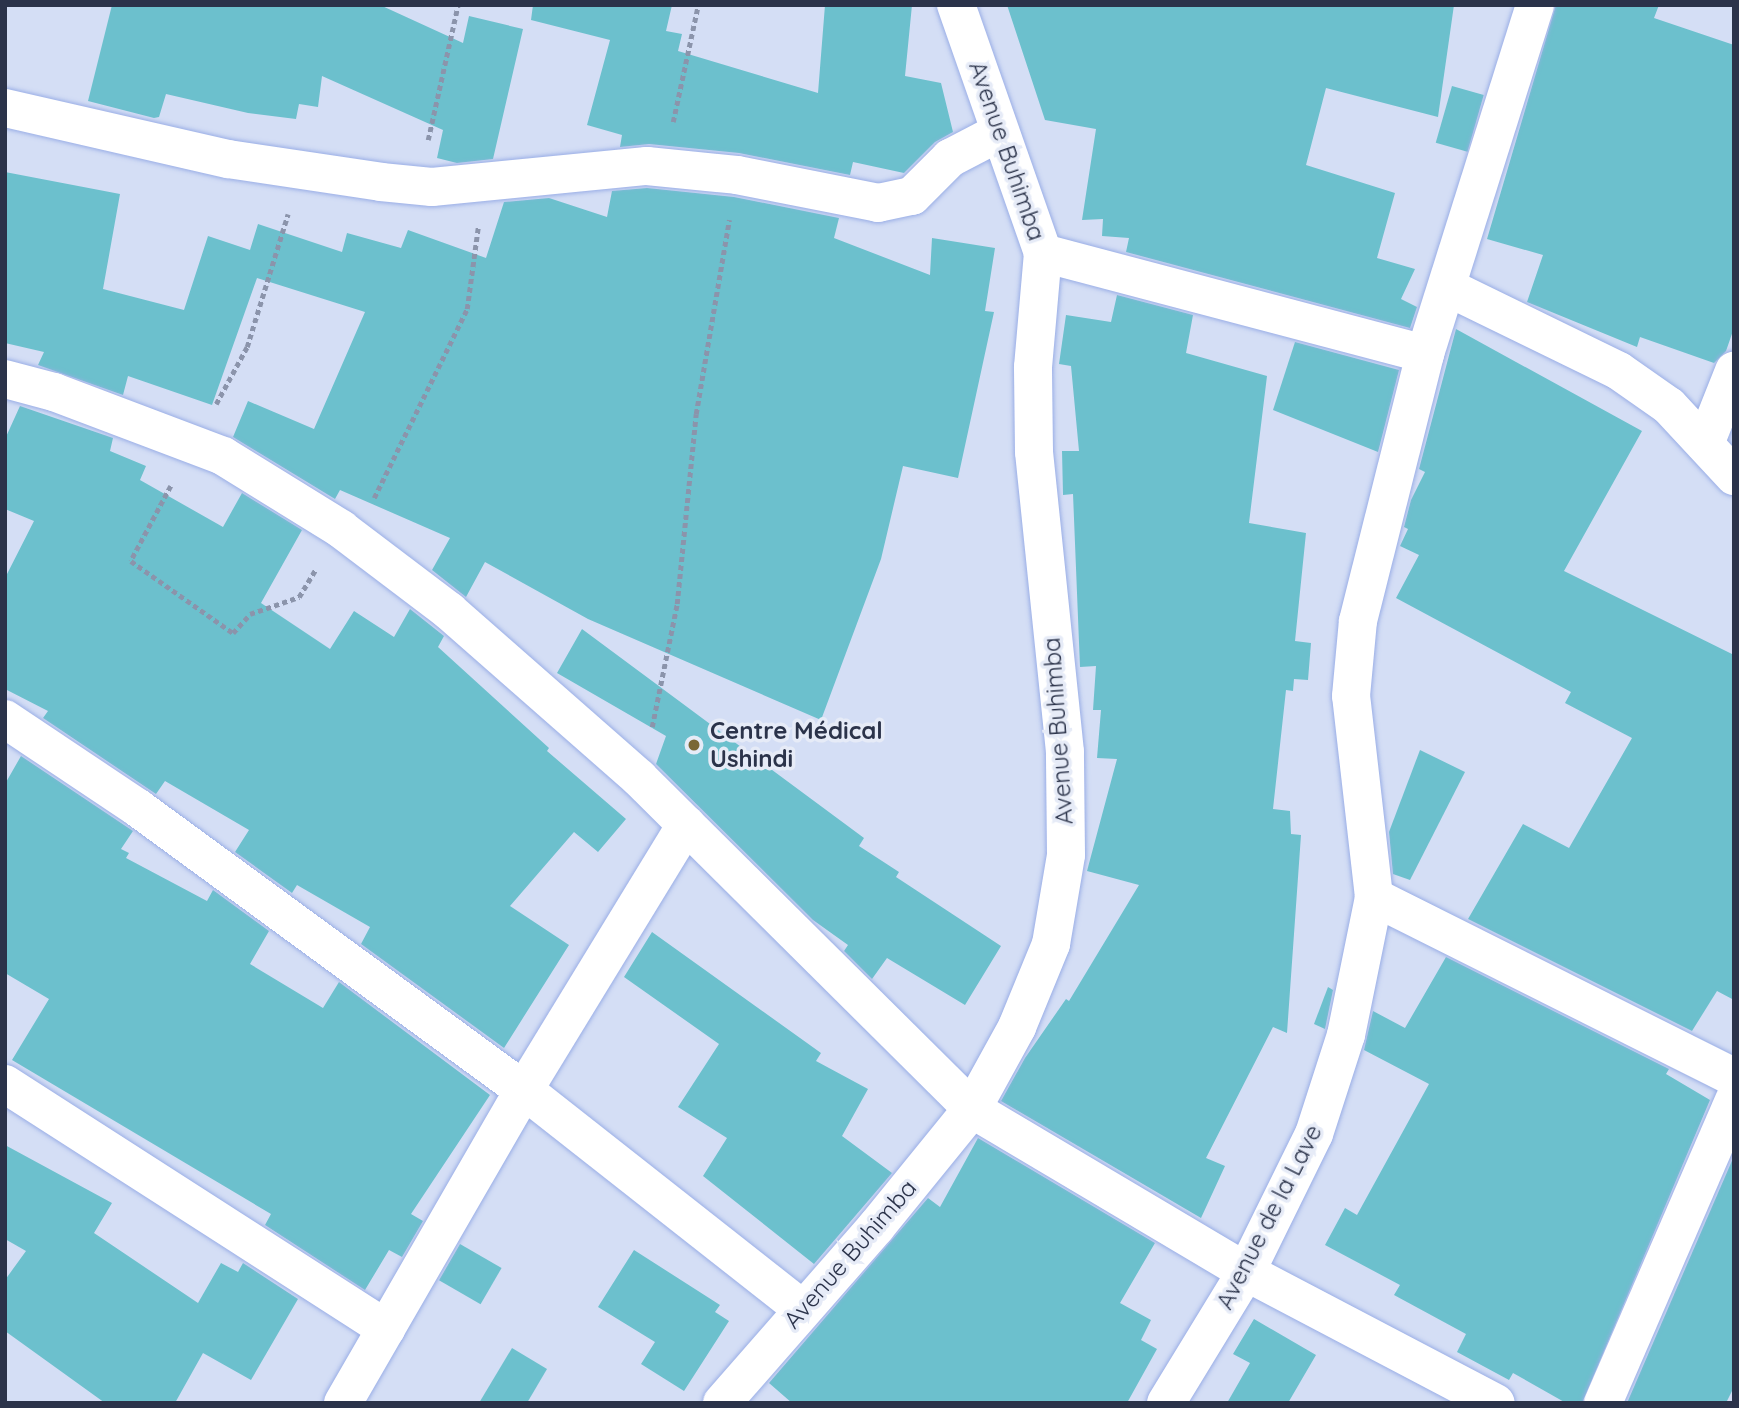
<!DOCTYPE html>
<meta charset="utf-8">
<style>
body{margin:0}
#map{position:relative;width:1739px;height:1408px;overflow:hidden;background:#d4def5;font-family:Quicksand,sans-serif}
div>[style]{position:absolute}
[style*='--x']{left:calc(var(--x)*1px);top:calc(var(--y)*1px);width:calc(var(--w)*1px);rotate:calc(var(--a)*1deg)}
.building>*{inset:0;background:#6cc0cd;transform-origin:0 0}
.path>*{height:4.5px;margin-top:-2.25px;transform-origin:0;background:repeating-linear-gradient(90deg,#8b94ab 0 5px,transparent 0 8.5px)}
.roads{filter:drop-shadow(0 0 2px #9aaee6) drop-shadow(0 0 2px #9aaee6)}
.minor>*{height:38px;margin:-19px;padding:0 19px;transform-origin:19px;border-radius:19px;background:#fff}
.dots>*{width:19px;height:19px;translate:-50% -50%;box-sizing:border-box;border:4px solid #e6ebf7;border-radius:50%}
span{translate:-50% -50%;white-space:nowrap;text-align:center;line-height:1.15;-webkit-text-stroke:7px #e6ebf7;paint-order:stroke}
.street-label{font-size:24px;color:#2b334a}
.poi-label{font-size:24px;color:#2b334a;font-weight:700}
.left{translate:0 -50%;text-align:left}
.frame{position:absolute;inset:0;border:7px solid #2b334a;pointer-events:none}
</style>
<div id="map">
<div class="building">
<div style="clip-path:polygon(112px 5px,380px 5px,463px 43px,469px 16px,523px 29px,493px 159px,457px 163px,437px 158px,443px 130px,322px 76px,318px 107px,299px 104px,296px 119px,248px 113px,166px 94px,159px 117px,154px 118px,88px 101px)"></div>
<div style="clip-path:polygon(533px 5px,672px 5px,666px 31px,682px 34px,678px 51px,818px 93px,825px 5px,912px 5px,905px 76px,941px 83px,953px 132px,935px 142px,904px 173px,853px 162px,850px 175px,739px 153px,649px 144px,620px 147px,622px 135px,587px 125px,610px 40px,531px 20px)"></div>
<div style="clip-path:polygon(1007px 5px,1454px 5px,1438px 117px,1326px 88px,1306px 165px,1395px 193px,1377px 258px,1415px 269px,1401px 299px,1417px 307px,1410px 328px,1126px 252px,1129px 238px,1102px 236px,1103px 219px,1082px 220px,1096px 129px,1045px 120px)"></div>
<div style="clip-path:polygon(1556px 5px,1659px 5px,1654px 18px,1734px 45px,1734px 328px,1726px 351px,1714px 363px,1640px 337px,1637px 347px,1527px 302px,1543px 255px,1487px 239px)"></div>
<div style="left:1452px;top:86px;width:33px;height:59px;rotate:16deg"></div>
<div style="clip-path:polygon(5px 172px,120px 194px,103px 289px,184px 310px,208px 236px,250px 250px,258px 224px,342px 252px,347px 233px,401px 248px,408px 230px,486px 258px,504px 202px,549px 198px,607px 217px,612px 191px,647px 188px,734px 197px,839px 218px,834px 238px,930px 275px,932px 238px,995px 248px,985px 311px,994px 312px,958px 478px,903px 466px,881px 559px,821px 720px,588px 619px,485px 562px,466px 597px,432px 570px,450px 538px,340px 490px,335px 499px,233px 437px,248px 401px,314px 429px,365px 312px,257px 278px,212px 405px,128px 376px,123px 395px,38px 365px,44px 352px,5px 343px)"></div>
<div style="clip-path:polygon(1117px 295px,1193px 315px,1186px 353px,1267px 376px,1249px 523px,1306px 533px,1295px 641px,1311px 643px,1308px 680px,1294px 679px,1293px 691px,1286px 690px,1273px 809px,1290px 811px,1291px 834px,1301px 835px,1287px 1033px,1273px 1027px,1206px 1158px,1225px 1166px,1201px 1218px,1001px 1101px,1025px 1058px,1066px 999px,1069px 1001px,1139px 885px,1087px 871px,1117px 759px,1097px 758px,1101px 710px,1093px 710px,1096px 666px,1080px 667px,1073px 494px,1063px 495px,1062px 451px,1079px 451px,1071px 366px,1059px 364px,1066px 315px,1111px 322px)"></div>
<div style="clip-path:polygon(1456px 329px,1642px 431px,1564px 571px,1734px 655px,1734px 1000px,1717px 991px,1692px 1031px,1468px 919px,1523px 824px,1569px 848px,1632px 738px,1565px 703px,1571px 692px,1396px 598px,1419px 555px,1400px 546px,1408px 529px,1404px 527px,1411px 500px,1425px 472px,1419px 469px)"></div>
<div style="clip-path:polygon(1295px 342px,1399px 370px,1378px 452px,1273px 410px)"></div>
<div style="clip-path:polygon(20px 406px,113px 438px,110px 451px,146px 466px,140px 480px,223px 527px,242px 493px,302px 530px,261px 603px,330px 649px,354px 611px,394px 637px,410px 609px,444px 636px,438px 647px,549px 748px,547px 751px,626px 819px,598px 852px,574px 832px,510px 906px,569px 945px,504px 1048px,361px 944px,370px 927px,297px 885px,292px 893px,235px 852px,249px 830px,165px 781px,156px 794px,43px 718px,48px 711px,5px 689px,5px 578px,34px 521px,5px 509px,5px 439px)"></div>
<div style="clip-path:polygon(582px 629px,864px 838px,859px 846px,899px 872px,896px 877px,1001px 946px,965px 1005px,887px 958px,872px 979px,844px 951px,848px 945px,813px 920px,656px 764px,666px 736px,557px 673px)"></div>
<div style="clip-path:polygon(1420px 750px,1465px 772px,1410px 880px,1393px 874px,1389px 832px)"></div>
<div style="clip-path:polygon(21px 756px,133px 831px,121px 849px,129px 853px,126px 858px,207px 901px,213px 890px,269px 931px,250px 964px,323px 1008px,339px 982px,490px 1095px,411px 1214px,423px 1221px,402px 1257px,389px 1250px,365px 1290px,265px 1225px,271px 1214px,12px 1060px,49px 999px,5px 973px,5px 784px)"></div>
<div style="clip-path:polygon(652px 932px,821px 1053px,816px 1061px,868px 1089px,842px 1136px,892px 1173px,814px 1264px,703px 1176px,727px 1138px,678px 1107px,719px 1044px,624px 977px)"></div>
<div style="clip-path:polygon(1446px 957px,1669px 1069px,1666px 1074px,1710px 1100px,1582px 1403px,1566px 1403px,1513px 1373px,1509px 1380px,1457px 1352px,1466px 1334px,1394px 1295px,1400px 1285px,1325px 1245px,1345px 1208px,1357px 1215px,1429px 1084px,1364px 1050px,1373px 1011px,1405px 1028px)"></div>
<div style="clip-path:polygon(1328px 987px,1333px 990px,1325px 1029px,1314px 1024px)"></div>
<div style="clip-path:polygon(978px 1138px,1155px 1243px,1120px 1303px,1151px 1320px,1141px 1340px,1157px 1349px,1127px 1403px,792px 1403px,769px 1383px,928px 1198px,940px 1207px)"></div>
<div style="clip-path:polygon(5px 1145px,112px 1203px,94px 1233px,198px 1303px,221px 1263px,238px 1272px,243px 1263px,298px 1299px,251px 1380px,203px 1353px,175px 1403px,105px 1403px,5px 1331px,5px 1280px,26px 1251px,5px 1239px)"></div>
<div style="clip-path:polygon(1734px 1156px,1734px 1387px,1726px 1403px,1627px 1403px)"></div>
<div style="left:460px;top:1244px;width:48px;height:42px;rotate:30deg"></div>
<div style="clip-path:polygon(634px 1250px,720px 1305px,715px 1312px,729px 1321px,684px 1391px,641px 1364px,655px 1342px,598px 1307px)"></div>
<div style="clip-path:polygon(1254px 1319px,1316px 1355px,1288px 1403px,1227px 1403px,1250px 1363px,1233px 1354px)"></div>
<div style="clip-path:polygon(512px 1348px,547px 1369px,527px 1403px,479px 1403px)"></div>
</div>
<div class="path">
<div style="--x:673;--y:122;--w:120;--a:-77.9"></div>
<div style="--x:428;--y:140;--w:138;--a:-77.5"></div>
<div style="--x:216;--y:404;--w:65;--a:-61.5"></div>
<div style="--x:247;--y:347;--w:139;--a:-72.9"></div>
<div style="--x:171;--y:486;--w:85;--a:118.1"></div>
<div style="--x:131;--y:561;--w:125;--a:35.2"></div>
<div style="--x:233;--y:633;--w:25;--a:-48"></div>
<div style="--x:250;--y:614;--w:52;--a:-19.1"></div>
<div style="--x:299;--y:597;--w:33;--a:-59"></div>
<div style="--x:374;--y:498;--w:211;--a:-63.8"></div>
<div style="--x:467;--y:309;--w:82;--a:-82.3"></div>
<div style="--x:652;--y:727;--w:126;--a:-78.5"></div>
<div style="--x:677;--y:604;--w:191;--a:-84.3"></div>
<div style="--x:696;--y:414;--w:197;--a:-80.3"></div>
</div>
<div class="roads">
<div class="minor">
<div style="--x:5;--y:108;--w:229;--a:12.9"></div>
<div style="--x:228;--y:159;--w:155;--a:8.5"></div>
<div style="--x:381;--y:182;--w:51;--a:5.6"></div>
<div style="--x:432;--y:187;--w:216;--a:-5.6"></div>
<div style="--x:647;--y:166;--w:90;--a:5.7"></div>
<div style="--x:737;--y:175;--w:144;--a:11.2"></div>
<div style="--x:878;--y:203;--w:35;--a:-12"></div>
<div style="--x:912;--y:196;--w:54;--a:-45"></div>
<div style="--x:950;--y:158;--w:56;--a:-27.5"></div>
<div style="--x:1043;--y:253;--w:395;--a:14.8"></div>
<div style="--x:1447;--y:287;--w:191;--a:26"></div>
<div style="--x:1619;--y:371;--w:61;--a:35"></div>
<div style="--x:1669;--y:406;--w:96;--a:47.1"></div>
<div style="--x:5;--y:379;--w:51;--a:14.9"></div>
<div style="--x:54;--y:392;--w:181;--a:20.7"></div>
<div style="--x:223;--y:456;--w:139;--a:31.7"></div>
<div style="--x:341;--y:529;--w:136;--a:37.2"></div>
<div style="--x:449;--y:611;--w:253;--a:41.3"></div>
<div style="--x:639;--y:778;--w:470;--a:44.8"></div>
<div style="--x:972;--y:1109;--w:319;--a:30.7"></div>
<div style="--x:1246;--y:1272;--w:282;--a:27.7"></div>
<div style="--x:1705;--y:444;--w:79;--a:-68.3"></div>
<div style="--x:5;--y:719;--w:160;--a:33.8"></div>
<div style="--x:138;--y:808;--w:478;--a:36.2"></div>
<div style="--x:524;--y:1090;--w:354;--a:38.2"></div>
<div style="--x:1374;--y:897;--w:402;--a:26.6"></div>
<div style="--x:5;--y:1084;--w:453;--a:32.7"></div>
<div style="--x:343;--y:1403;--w:362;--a:-60"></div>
<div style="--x:524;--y:1090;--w:311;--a:-58.6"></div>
<div style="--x:722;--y:1403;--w:234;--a:-48.8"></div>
<div style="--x:876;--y:1227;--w:152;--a:-50.9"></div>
<div style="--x:972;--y:1109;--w:94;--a:-61.2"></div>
<div style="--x:1017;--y:1027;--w:90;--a:-67.7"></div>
<div style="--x:1051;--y:944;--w:90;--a:-80.4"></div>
<div style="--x:1066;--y:855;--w:103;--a:-90.6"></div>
<div style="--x:1065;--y:752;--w:302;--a:-95.9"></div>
<div style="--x:1034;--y:452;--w:85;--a:-90.7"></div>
<div style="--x:1033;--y:367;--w:114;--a:-85"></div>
<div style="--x:1043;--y:253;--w:263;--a:-109.3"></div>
<div style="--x:1166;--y:1403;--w:153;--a:-58.6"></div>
<div style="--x:1246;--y:1272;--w:154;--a:-63.8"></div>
<div style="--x:1314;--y:1134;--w:104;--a:-72.1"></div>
<div style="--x:1346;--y:1035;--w:141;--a:-78.5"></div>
<div style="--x:1374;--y:897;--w:202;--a:-96.5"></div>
<div style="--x:1351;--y:696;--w:75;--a:-84.7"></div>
<div style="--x:1358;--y:621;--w:275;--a:-75.9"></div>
<div style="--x:1425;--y:354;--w:366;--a:-72.5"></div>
<div style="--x:1603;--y:1403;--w:330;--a:-66.6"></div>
</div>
</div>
<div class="dots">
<div style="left:694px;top:745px;background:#7a6735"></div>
</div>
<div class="street-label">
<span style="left:1007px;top:151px;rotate:71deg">Avenue Buhimba</span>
<span style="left:1058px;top:731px;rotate:-94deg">Avenue Buhimba</span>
<span style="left:1269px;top:1217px;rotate:-63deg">Avenue de la Lave</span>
<span style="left:850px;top:1254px;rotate:-49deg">Avenue Buhimba</span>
</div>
<div class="poi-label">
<span class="left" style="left:710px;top:745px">Centre Médical<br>Ushindi</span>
</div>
<div class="frame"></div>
</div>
